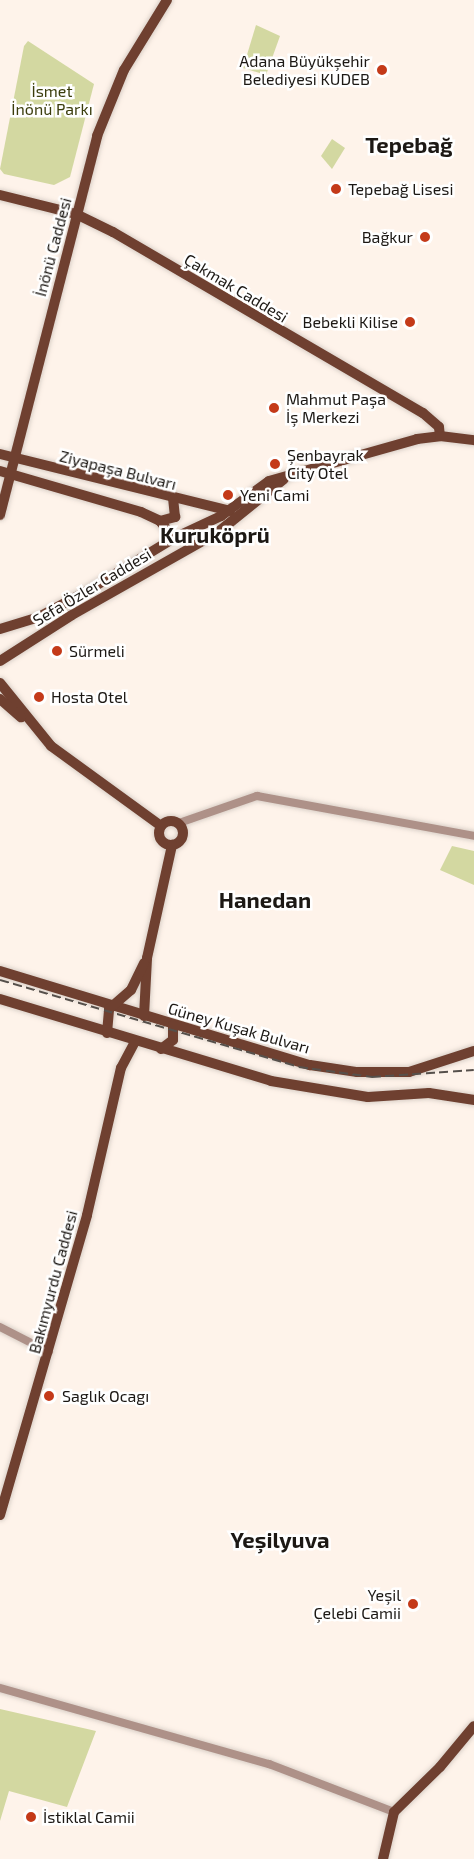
<!DOCTYPE html>
<meta charset="utf-8">
<style>
body{margin:0}
#map{position:relative;width:474px;height:1859px;overflow:hidden;background:#fef3ea;font-family:"Exo 2",sans-serif}
div>[style]{position:absolute}
[style*='--x']{left:calc(var(--x)*1px);top:calc(var(--y)*1px);width:calc(var(--w)*1px);rotate:calc(var(--a)*1deg)}
.green>*{inset:0;background:#d3d8a1}
.roads{filter:drop-shadow(0 0 2px #dad0c8) drop-shadow(0 0 2px #dad0c8)}
.minor>*{height:8px;margin:-4px;padding:0 4px;transform-origin:4px;border-radius:4px;background:#ae9188}
.major>*{height:10px;margin:-5px;padding:0 5px;transform-origin:5px;border-radius:5px;background:#6f4030}
.major>.ring{margin:-5px;padding:0;box-sizing:content-box;background:none;border:10px solid #6f4030;border-radius:50%}
.rail>*{height:2px;margin-top:-1px;transform-origin:0;background:repeating-linear-gradient(90deg,#56504b 0 9px,transparent 0 13.5px)}
.dots>*{width:16px;height:16px;translate:-50% -50%;box-sizing:border-box;border:3px solid #fff;border-radius:50%}
span{translate:-50% -50%;white-space:nowrap;text-align:center;line-height:1.15;-webkit-text-stroke:5px #fff;paint-order:stroke}
.poi-label{font-size:16px;color:#1c1814}
.right{translate:-100% -50%;text-align:right}
.left{translate:0 -50%;text-align:left}
.park-label{font-size:16px;color:#3b3d0c}
.street-label{font-size:16px;color:#1c1814}
.district-label{font-size:22px;color:#1c1814;font-weight:700}
</style>
<div id="map">
<div class="green">
<div style="clip-path:polygon(256px 25px,280px 36px,266px 75px,243px 68px)"></div>
<div style="clip-path:polygon(28px 41px,94px 84px,70px 177px,54px 185px,4px 174px,0 169px,24px 46px)"></div>
<div style="clip-path:polygon(332px 139px,345px 148px,332px 169px,321px 156px)"></div>
<div style="clip-path:polygon(452px 846px,474px 851px,474px 885px,440px 870px)"></div>
<div style="clip-path:polygon(0 1709px,96px 1731px,67px 1807px,9px 1791px,0 1821px)"></div>
</div>
<div class="roads">
<div class="minor">
<div style="--x:179;--y:823;--w:83;--a:-19.1"></div>
<div style="--x:257;--y:796;--w:221;--a:10.4"></div>
<div style="--x:0;--y:1327;--w:55;--a:27"></div>
<div style="--x:0;--y:1688;--w:280;--a:15.8"></div>
<div style="--x:269;--y:1764;--w:134;--a:21"></div>
</div>
<div class="major">
<div style="--x:0;--y:195;--w:78;--a:14"></div>
<div style="--x:76;--y:214;--w:41;--a:25.9"></div>
<div style="--x:113;--y:232;--w:359;--a:30.3"></div>
<div style="--x:423;--y:413;--w:21;--a:41"></div>
<div style="--x:439;--y:427;--w:9;--a:84"></div>
<div style="--x:0;--y:454;--w:237;--a:13.9"></div>
<div style="--x:0;--y:471;--w:147;--a:16.2"></div>
<div style="--x:141;--y:512;--w:21;--a:25"></div>
<div style="--x:160;--y:521;--w:22;--a:51"></div>
<div style="--x:0;--y:515;--w:391;--a:-75.6"></div>
<div style="--x:97;--y:136;--w:71;--a:-67.8"></div>
<div style="--x:124;--y:70;--w:82;--a:-58.4"></div>
<div style="--x:160;--y:521;--w:16;--a:-15"></div>
<div style="--x:175;--y:517;--w:18;--a:-96"></div>
<div style="--x:0;--y:629;--w:41;--a:-17.1"></div>
<div style="--x:39;--y:617;--w:55;--a:-28.4"></div>
<div style="--x:87;--y:591;--w:102;--a:-31.3"></div>
<div style="--x:174;--y:538;--w:52;--a:-25.1"></div>
<div style="--x:221;--y:516;--w:59;--a:-36.1"></div>
<div style="--x:269;--y:481;--w:154;--a:-15.8"></div>
<div style="--x:417;--y:439;--w:23;--a:-7"></div>
<div style="--x:440;--y:436;--w:34;--a:7"></div>
<div style="--x:0;--y:661;--w:85;--a:-32.6"></div>
<div style="--x:72;--y:615;--w:167;--a:-29.5"></div>
<div style="--x:217;--y:533;--w:86;--a:-38.9"></div>
<div style="--x:0;--y:683;--w:81;--a:51"></div>
<div style="--x:51;--y:746;--w:136;--a:36"></div>
<div style="--x:0;--y:699;--w:28;--a:41"></div>
<div class="ring" style="left:159px;top:821px;width:14px;height:14px"></div>
<div style="--x:0;--y:971;--w:324;--a:16.9"></div>
<div style="--x:310;--y:1065;--w:48;--a:8.5"></div>
<div style="--x:357;--y:1072;--w:52;--a:0"></div>
<div style="--x:409;--y:1072;--w:68;--a:-17.9"></div>
<div style="--x:0;--y:999;--w:283;--a:16.8"></div>
<div style="--x:271;--y:1081;--w:98;--a:9.4"></div>
<div style="--x:368;--y:1097;--w:61;--a:-3.8"></div>
<div style="--x:429;--y:1093;--w:46;--a:8.8"></div>
<div style="--x:144;--y:1016;--w:58;--a:-87"></div>
<div style="--x:147;--y:958;--w:116;--a:-77.5"></div>
<div style="--x:107;--y:1033;--w:24;--a:-85"></div>
<div style="--x:109;--y:1009;--w:29;--a:-41"></div>
<div style="--x:131;--y:990;--w:30;--a:-64"></div>
<div style="--x:161;--y:1049;--w:15;--a:-37"></div>
<div style="--x:173;--y:1040;--w:15;--a:-90"></div>
<div style="--x:0;--y:1515;--w:312;--a:-73.8"></div>
<div style="--x:87;--y:1215;--w:151;--a:-77"></div>
<div style="--x:121;--y:1068;--w:30;--a:-62"></div>
<div style="--x:383;--y:1859;--w:48;--a:-76.8"></div>
<div style="--x:394;--y:1812;--w:64;--a:-44.4"></div>
<div style="--x:440;--y:1767;--w:53;--a:-50.3"></div>
</div>
</div>
<div class="rail">
<div style="--x:0;--y:980;--w:311;--a:16.2"></div>
<div style="--x:299;--y:1067;--w:74;--a:7.8"></div>
<div style="--x:372;--y:1077;--w:102;--a:-3.9"></div>
</div>
<div class="dots">
<div style="left:382px;top:70px;background:#c43a19"></div>
<div style="left:336px;top:189px;background:#c43a19"></div>
<div style="left:425px;top:237px;background:#c43a19"></div>
<div style="left:410px;top:322px;background:#c43a19"></div>
<div style="left:274px;top:408px;background:#c43a19"></div>
<div style="left:275px;top:464px;background:#c43a19"></div>
<div style="left:228px;top:495px;background:#c43a19"></div>
<div style="left:57px;top:651px;background:#c43a19"></div>
<div style="left:39px;top:697px;background:#c43a19"></div>
<div style="left:49px;top:1396px;background:#c43a19"></div>
<div style="left:413px;top:1604px;background:#c43a19"></div>
<div style="left:31px;top:1817px;background:#c43a19"></div>
</div>
<div class="poi-label">
<span class="right" style="left:370px;top:70px">Adana Büyükşehir<br>Belediyesi KUDEB</span>
<span class="left" style="left:348px;top:189px">Tepebağ Lisesi</span>
<span class="right" style="left:413px;top:237px">Bağkur</span>
<span class="right" style="left:398px;top:322px">Bebekli Kilise</span>
<span class="left" style="left:286px;top:408px">Mahmut Paşa<br>İş Merkezi</span>
<span class="left" style="left:287px;top:464px">Şenbayrak<br>City Otel</span>
<span class="left" style="left:240px;top:495px">Yeni Cami</span>
<span class="left" style="left:69px;top:651px">Sürmeli</span>
<span class="left" style="left:51px;top:697px">Hosta Otel</span>
<span class="left" style="left:62px;top:1396px">Saglık Ocagı</span>
<span class="right" style="left:401px;top:1604px">Yeşil<br>Çelebi Camii</span>
<span class="left" style="left:43px;top:1817px">İstiklal Camii</span>
</div>
<div class="park-label">
<span style="left:52px;top:100px">İsmet<br>İnönü Parkı</span>
</div>
<div class="street-label">
<span style="left:53px;top:247px;rotate:-75deg">İnönü Caddesi</span>
<span style="left:236px;top:288px;rotate:31deg">Çakmak Caddesi</span>
<span style="left:118px;top:470px;rotate:14deg">Ziyapaşa Bulvarı</span>
<span style="left:92px;top:587px;rotate:-31deg">Sefa Özler Caddesi</span>
<span style="left:239px;top:1028px;rotate:16deg">Güney Kuşak Bulvarı</span>
<span style="left:53px;top:1282px;rotate:-75deg">Bakımyurdu Caddesi</span>
</div>
<div class="district-label">
<span style="left:409px;top:145px">Tepebağ</span>
<span style="left:215px;top:535px">Kuruköprü</span>
<span style="left:265px;top:900px">Hanedan</span>
<span style="left:280px;top:1540px">Yeşilyuva</span>
</div>
</div>
